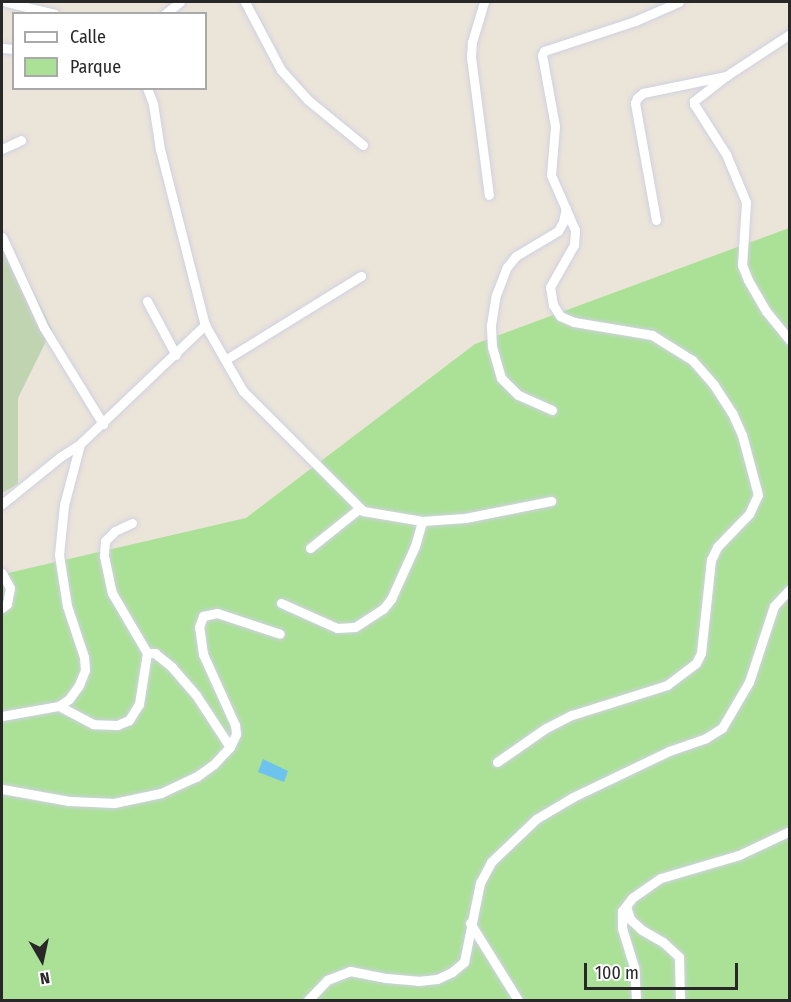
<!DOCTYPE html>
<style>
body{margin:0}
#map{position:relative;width:791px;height:1002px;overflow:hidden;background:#ebe4d9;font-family:"Fira Sans Condensed",sans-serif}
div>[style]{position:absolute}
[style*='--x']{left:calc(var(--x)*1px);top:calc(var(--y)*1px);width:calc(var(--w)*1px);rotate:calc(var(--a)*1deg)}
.green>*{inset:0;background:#abe196}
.cemetery>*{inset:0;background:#c0d4b1}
.water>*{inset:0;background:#6cc3ed}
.roads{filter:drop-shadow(0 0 2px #cfd1e1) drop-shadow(0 0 2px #cfd1e1)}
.street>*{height:9px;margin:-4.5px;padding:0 4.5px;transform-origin:4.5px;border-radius:4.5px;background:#fff}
span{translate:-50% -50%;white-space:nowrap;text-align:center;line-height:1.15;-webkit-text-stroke:4.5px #fff;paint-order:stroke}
.frame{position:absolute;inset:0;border:3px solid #282828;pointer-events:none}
.legend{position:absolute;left:12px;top:12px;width:195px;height:78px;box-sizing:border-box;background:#fff;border:2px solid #a9a9a9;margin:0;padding:8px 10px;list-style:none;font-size:18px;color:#282828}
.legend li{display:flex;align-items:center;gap:12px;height:30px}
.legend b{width:30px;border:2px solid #a9a9a9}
.north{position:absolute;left:12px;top:930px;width:60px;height:60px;-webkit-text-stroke:4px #fff;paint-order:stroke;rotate:171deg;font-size:16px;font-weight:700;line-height:24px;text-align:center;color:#282828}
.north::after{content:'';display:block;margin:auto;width:21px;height:27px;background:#282828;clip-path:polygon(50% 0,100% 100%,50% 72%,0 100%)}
.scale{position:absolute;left:584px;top:963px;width:154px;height:27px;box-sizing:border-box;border:3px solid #282828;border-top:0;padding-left:8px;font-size:18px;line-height:21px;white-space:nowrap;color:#282828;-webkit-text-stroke:4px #fff;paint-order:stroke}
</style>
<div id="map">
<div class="green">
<div style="clip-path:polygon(789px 228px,789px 1000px,2px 1000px,2px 588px,8px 573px,246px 518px,475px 344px)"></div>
</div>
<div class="cemetery">
<div style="clip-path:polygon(2px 229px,52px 329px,18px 398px,18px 484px,2px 493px)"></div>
</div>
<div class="water">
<div style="clip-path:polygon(263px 759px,288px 771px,284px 782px,258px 772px)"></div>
</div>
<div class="roads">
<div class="street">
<div style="--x:6;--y:2;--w:50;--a:13.8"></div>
<div style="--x:245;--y:2;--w:77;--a:62.1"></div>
<div style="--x:281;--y:70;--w:40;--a:48"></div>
<div style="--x:308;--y:100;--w:71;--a:39.3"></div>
<div style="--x:484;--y:2;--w:42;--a:106.7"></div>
<div style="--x:472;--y:42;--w:15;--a:94"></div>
<div style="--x:471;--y:57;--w:139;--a:82.6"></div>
<div style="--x:165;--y:14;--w:19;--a:-39"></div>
<div style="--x:790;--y:34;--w:77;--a:146.7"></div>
<div style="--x:726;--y:76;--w:41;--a:142"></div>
<div style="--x:694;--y:101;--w:3;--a:90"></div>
<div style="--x:694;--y:104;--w:59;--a:57.4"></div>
<div style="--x:726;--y:154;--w:52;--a:67.4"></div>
<div style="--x:746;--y:202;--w:63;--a:93.6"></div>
<div style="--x:742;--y:265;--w:16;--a:68"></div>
<div style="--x:748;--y:280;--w:36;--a:60"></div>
<div style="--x:766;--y:311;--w:38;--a:51"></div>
<div style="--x:2;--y:48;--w:12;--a:5"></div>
<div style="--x:147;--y:88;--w:17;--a:69"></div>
<div style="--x:153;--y:104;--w:46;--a:81.2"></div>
<div style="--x:160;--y:149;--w:182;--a:75.7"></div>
<div style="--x:205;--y:325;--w:76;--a:60.1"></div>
<div style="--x:243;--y:391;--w:170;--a:45"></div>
<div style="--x:363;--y:511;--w:60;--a:9.6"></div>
<div style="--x:422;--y:521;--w:43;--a:-4"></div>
<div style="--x:465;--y:518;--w:88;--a:-11.2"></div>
<div style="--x:2;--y:149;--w:21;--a:-25"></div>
<div style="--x:656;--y:220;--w:119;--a:-100.2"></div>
<div style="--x:635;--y:103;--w:5;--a:-68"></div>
<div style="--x:637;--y:98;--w:8;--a:-40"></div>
<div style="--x:643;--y:93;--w:85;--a:-11.6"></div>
<div style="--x:2;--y:237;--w:100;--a:65.2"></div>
<div style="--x:44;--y:328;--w:113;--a:58.4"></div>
<div style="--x:147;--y:301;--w:61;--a:61.8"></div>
<div style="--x:225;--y:360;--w:160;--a:-31.7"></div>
<div style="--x:552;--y:410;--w:37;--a:-156"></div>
<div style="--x:518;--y:395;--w:24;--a:-135"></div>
<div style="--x:501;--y:378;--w:32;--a:-106"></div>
<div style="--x:492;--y:347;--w:22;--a:-93"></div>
<div style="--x:491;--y:325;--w:30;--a:-81"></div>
<div style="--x:496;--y:295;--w:30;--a:-69"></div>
<div style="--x:507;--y:267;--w:14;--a:-51"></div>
<div style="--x:516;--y:256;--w:49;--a:-30.8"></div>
<div style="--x:558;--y:231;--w:10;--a:-61"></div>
<div style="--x:563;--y:222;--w:14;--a:-78"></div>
<div style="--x:2;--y:504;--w:75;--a:-39"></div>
<div style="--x:60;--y:457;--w:24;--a:-33"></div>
<div style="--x:132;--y:523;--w:19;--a:155"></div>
<div style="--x:115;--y:531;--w:14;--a:135"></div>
<div style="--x:105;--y:541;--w:15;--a:94"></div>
<div style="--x:104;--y:556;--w:38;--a:78"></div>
<div style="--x:112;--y:593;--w:69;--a:59.7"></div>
<div style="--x:310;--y:548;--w:64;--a:-38.7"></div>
<div style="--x:2;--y:573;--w:17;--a:62"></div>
<div style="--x:10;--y:588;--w:16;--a:101"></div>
<div style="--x:7;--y:604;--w:6;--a:141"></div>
<div style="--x:281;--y:603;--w:61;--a:24.1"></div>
<div style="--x:337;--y:628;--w:18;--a:-3"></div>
<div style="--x:355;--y:627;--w:33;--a:-33"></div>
<div style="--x:383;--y:609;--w:13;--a:-51"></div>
<div style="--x:391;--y:599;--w:58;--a:-65.6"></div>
<div style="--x:415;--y:546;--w:26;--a:-74"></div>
<div style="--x:2;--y:716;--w:58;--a:-10"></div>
<div style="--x:59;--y:706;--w:12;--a:-35"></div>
<div style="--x:69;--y:699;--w:17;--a:-54"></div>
<div style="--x:79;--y:685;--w:16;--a:-68"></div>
<div style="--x:85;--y:670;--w:13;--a:-94"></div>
<div style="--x:84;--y:657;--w:54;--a:-108.4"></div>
<div style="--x:67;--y:606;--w:52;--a:-98.9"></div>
<div style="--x:59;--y:555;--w:50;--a:-84.3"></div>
<div style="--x:64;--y:505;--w:63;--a:-75.3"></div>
<div style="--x:80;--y:444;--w:173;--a:-43.6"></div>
<div style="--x:230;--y:747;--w:14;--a:-65"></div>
<div style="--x:236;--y:734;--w:9;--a:-96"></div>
<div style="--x:235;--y:725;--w:78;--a:-114.3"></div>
<div style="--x:203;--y:654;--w:27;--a:-98"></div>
<div style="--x:199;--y:627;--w:12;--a:-70"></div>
<div style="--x:203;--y:616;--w:14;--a:-12"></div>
<div style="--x:217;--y:613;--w:66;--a:18.4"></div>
<div style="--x:497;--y:762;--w:60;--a:-34.8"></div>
<div style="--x:546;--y:728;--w:29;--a:-27"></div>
<div style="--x:572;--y:715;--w:100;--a:-17.5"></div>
<div style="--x:667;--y:685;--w:36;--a:-37"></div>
<div style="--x:696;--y:663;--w:11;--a:-63"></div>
<div style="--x:701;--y:653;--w:94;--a:-83.9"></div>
<div style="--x:711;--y:560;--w:14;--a:-65"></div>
<div style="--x:717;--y:547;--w:46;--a:-45.9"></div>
<div style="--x:749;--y:514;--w:21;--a:-65"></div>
<div style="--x:758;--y:495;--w:62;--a:-104.9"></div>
<div style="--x:742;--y:435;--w:24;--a:-114"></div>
<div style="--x:732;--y:413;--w:33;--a:-123"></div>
<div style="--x:714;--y:385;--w:33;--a:-131"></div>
<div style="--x:692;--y:360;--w:47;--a:-148"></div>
<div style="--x:652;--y:335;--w:79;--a:-170.5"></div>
<div style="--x:574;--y:322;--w:15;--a:-157"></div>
<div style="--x:560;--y:316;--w:13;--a:-122"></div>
<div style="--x:553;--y:305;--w:18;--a:-99"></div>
<div style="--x:550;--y:287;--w:48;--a:-60.3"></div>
<div style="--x:574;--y:245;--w:15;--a:-86"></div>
<div style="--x:575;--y:230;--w:60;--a:-113.6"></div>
<div style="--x:551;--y:175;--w:49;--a:-85.3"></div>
<div style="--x:555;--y:126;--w:72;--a:-100.4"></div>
<div style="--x:542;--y:55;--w:4;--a:-63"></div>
<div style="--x:544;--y:51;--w:96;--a:-18.2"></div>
<div style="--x:635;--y:21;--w:48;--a:-23.4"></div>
<div style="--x:2;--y:789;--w:68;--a:10.2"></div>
<div style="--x:69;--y:801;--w:45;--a:2.5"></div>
<div style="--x:114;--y:803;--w:48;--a:-12"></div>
<div style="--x:161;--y:793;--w:38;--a:-25"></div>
<div style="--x:196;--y:777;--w:22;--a:-36"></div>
<div style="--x:214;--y:764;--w:23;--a:-47"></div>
<div style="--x:230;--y:747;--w:62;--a:-123.2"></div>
<div style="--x:196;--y:695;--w:37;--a:-131"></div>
<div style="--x:172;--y:667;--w:22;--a:-141"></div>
<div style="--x:155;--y:653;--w:8;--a:180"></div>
<div style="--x:147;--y:653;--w:52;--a:98.9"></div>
<div style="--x:139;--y:704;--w:19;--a:122"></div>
<div style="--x:129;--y:720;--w:13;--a:157"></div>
<div style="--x:117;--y:725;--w:24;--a:-178"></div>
<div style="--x:93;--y:724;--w:38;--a:-152"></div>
<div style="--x:626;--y:906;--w:14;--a:73"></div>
<div style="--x:630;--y:919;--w:16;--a:43"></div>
<div style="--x:642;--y:930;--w:24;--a:30"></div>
<div style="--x:663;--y:942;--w:22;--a:43"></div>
<div style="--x:679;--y:957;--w:43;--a:88.7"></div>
<div style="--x:470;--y:923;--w:91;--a:58.1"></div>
<div style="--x:308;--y:1000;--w:28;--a:-46"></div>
<div style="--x:327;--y:980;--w:25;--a:-21"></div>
<div style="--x:350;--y:971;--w:37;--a:11"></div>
<div style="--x:386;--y:978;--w:32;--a:5"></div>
<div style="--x:418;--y:981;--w:19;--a:-6"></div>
<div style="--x:437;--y:979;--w:17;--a:-25"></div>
<div style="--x:452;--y:972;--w:16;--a:-40"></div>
<div style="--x:464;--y:962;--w:81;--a:-78.6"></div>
<div style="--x:480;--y:883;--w:24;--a:-62"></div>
<div style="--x:491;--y:862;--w:62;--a:-43.7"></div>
<div style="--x:536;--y:819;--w:43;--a:-30.7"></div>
<div style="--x:573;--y:797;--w:106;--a:-25.6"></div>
<div style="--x:669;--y:751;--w:39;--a:-19"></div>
<div style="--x:706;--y:738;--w:19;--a:-32"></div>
<div style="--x:722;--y:728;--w:53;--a:-59.6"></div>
<div style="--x:749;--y:682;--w:80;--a:-71.8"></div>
<div style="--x:774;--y:606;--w:23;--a:-47"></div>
<div style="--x:636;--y:1000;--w:33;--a:-93"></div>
<div style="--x:634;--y:967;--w:41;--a:-107.1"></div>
<div style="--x:622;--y:928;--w:17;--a:-90"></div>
<div style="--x:622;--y:911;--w:16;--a:-52"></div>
<div style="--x:632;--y:898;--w:35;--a:-35"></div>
<div style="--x:661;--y:878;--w:81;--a:-16.4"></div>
<div style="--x:739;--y:855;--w:56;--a:-25.2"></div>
</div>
</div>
<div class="frame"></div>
<ul class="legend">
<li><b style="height:8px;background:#fff"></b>Calle</li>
<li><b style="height:16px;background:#abe196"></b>Parque</li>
</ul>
<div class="north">N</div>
<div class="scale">100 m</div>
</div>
